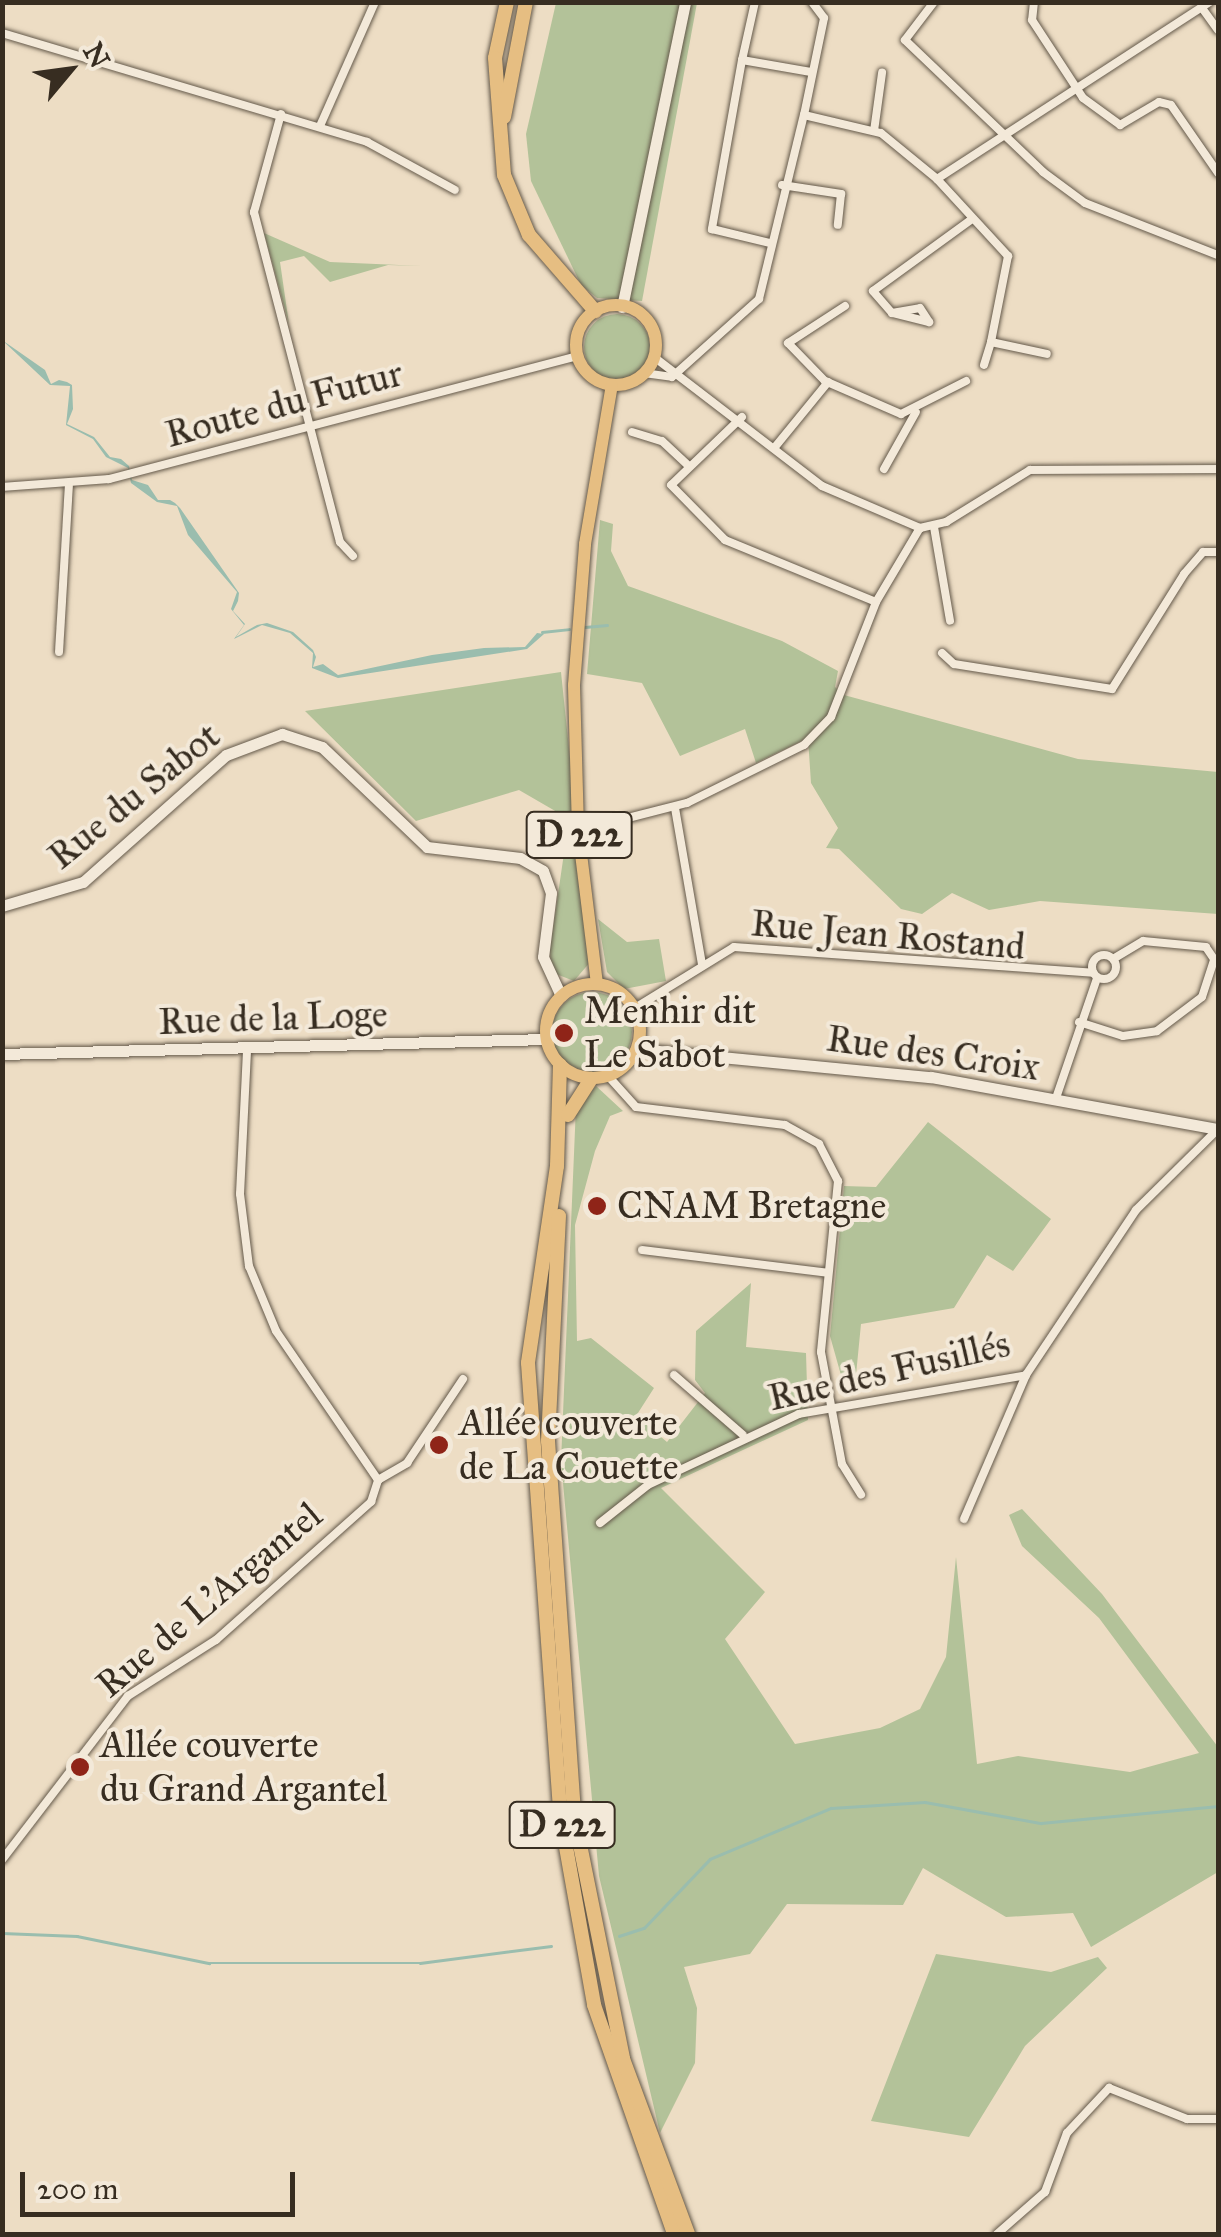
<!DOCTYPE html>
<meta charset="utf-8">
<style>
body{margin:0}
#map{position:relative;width:1221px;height:2237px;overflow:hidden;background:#edddc4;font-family:"IM FELL Great Primer",serif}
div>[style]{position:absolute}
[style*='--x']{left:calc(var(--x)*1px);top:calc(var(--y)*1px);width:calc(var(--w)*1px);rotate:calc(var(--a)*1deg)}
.green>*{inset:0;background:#b3c299}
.round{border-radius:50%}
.water>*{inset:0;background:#9abdae}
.stream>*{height:2.5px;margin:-1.25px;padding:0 1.25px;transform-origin:1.25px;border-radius:1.25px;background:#9abdae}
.roads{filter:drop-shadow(0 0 2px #64594a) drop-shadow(0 0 2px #64594a)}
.street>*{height:8px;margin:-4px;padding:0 4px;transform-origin:4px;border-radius:4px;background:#f3e9d9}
.street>.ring{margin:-4px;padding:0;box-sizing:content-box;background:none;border:8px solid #f3e9d9;border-radius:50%}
.secondary>*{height:11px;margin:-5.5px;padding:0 5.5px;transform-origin:5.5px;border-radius:5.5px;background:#f3e9d9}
.primary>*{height:12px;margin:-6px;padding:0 6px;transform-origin:6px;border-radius:6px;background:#e6be82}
.primary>.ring{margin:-6px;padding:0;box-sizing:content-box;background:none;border:12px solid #e6be82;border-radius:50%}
.highway>*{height:14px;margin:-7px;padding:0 7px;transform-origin:7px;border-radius:7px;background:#e6be82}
.dots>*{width:28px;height:28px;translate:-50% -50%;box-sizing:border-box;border:5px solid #f3e9d9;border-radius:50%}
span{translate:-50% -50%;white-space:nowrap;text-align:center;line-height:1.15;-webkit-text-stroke:8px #f3e9d9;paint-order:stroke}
.shield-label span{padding:2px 8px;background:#f3e9d9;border:2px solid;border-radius:8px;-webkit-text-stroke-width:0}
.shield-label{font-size:35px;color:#372d21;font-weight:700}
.street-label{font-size:38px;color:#372d21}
.poi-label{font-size:38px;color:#372d21}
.left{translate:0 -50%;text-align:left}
.frame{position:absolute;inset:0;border:5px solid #372d21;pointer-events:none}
.north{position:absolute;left:20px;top:20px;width:100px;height:100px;-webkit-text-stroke:8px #f3e9d9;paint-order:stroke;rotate:61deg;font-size:28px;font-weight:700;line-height:40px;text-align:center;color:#372d21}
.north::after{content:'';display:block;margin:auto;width:35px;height:45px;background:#372d21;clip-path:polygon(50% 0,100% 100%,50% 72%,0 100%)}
.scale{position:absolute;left:20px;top:2172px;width:275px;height:45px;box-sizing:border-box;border:5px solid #372d21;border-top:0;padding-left:12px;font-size:30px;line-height:35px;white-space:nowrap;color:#372d21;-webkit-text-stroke:8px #f3e9d9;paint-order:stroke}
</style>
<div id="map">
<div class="green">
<div style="clip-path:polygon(556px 3px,697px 3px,642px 301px,597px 298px,581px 285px,531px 181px,526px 134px)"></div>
<div style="clip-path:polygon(264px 233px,330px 262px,422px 266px,388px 265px,330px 282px,304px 256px,280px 262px,289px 324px)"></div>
<div class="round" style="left:584px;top:314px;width:66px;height:66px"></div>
<div style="clip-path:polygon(600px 520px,613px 524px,611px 551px,628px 586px,782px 641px,838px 671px,835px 687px,844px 695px,1078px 759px,1218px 772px,1218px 914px,1040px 901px,989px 910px,952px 893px,922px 914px,901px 909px,839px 849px,826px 848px,838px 828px,811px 783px,808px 738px,756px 763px,745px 729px,680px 756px,642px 683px,587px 674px)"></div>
<div style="clip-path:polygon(561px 672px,591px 961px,574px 981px,551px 972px,550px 949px,569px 819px,519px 790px,416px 821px,305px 711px)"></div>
<div style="clip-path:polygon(598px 919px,627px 942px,659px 939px,666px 981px,624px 989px,607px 972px)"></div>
<div class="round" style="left:552px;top:992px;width:80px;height:80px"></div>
<div style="clip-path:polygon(596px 1086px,623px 1111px,610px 1116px,595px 1151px,575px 1225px,577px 1341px,591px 1338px,654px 1388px,636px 1416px,667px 1442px,705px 1393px,695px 1380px,696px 1331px,751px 1283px,746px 1347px,806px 1353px,808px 1420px,661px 1488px,765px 1592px,725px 1639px,795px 1744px,880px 1728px,920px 1709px,946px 1657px,956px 1557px,977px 1764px,1018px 1756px,1130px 1772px,1199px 1753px,1099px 1618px,1022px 1546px,1009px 1515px,1022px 1509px,1102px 1594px,1218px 1747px,1218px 1872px,1091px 1947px,1073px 1913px,1006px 1917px,923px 1868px,903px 1905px,787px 1904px,750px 1954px,684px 1967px,697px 2008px,695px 2063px,660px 2133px,599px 1876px,561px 1461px,576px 1106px)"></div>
<div style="clip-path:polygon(928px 1122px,1051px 1219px,1013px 1271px,987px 1255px,954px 1308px,861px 1324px,855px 1385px,846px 1393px,830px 1336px,844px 1186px,876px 1187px)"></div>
<div style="clip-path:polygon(936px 1954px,1051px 1972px,1098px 1957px,1107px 1968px,1025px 2046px,969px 2137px,871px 2121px)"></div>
</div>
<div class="water">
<div style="clip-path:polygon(2px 340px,45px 370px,51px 384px,59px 380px,67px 382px,72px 385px,73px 409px,67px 424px,94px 437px,110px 457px,121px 459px,129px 466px,132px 480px,148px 485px,158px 500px,170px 500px,175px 503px,180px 508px,239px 593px,238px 601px,233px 611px,245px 624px,236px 637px,257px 625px,267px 623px,293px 632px,313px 650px,316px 657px,313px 667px,323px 664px,338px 675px,432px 655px,484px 648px,525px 647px,537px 633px,544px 634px,527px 649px,338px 678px,312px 668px,313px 653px,290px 633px,262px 625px,234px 639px,244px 625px,231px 609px,237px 592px,188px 535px,177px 506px,157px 502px,131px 483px,128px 468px,106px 457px,93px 439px,66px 425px,70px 386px,50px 385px)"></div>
</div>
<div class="stream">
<div style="--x:585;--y:627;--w:22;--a:-5"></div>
<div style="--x:542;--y:632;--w:27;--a:-6"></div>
<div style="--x:2;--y:1933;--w:75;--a:2.3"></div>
<div style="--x:77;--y:1936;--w:135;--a:11.6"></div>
<div style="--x:209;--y:1963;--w:211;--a:0"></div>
<div style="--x:420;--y:1963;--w:132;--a:-7.4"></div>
<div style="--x:619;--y:1936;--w:26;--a:-18"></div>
<div style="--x:644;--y:1928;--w:95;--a:-46.3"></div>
<div style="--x:710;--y:1859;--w:131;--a:-22.9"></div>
<div style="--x:831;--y:1808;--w:94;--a:-3.7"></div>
<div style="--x:925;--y:1802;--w:118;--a:10.3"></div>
<div style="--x:1041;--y:1823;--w:178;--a:-5.5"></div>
</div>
<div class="roads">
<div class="street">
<div style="--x:755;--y:2;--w:59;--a:102.6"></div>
<div style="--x:742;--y:60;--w:70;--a:9.9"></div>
<div style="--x:934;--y:2;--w:48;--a:127.3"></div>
<div style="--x:905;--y:40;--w:191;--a:43.7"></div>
<div style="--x:1043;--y:172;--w:52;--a:36.4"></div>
<div style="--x:1085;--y:203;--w:143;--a:21.4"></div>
<div style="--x:1034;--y:2;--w:18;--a:96"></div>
<div style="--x:1032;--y:20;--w:93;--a:56.8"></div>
<div style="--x:1083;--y:98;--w:46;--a:36.1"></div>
<div style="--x:1120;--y:125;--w:45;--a:-30.5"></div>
<div style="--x:1159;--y:102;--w:12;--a:14"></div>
<div style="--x:1171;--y:105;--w:83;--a:55.3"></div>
<div style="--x:1202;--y:8;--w:27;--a:54"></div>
<div style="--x:2;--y:33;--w:381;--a:16.6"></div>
<div style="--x:367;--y:142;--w:100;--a:28.6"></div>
<div style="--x:742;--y:60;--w:172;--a:100.1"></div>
<div style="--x:712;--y:229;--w:60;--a:13.6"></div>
<div style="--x:281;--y:114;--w:102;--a:105.4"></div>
<div style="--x:254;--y:212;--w:341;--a:75.4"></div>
<div style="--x:340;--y:542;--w:19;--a:47"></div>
<div style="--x:804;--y:115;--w:79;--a:13.2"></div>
<div style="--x:881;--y:133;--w:72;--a:39.4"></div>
<div style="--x:937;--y:179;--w:105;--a:47.3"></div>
<div style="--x:1008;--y:256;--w:88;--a:101.2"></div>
<div style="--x:991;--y:342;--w:57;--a:12.1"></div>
<div style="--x:804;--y:115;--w:99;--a:-78.3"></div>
<div style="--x:824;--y:18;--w:20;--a:-127"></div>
<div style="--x:320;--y:126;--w:136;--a:-66.1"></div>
<div style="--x:874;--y:131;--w:59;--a:-82.1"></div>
<div style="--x:937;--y:179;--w:325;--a:-33"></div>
<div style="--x:782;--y:185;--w:60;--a:8.7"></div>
<div style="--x:841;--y:194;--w:31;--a:96"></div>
<div style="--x:845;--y:306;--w:68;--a:147"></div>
<div style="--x:788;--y:343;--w:53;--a:45.8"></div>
<div style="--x:825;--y:381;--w:83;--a:23.5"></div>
<div style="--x:901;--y:414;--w:73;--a:-26.9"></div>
<div style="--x:892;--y:313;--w:28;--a:-10"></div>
<div style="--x:920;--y:308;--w:17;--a:57"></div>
<div style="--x:929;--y:322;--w:38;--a:-166"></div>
<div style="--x:892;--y:313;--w:29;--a:-131"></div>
<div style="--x:873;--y:291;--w:122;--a:-36"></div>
<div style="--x:654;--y:357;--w:212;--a:37.5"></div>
<div style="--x:822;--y:486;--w:107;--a:23.2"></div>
<div style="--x:920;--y:528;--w:27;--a:-13"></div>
<div style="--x:946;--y:522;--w:99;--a:-31.8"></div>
<div style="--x:1030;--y:470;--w:188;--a:-0.3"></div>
<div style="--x:984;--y:365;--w:24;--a:-73"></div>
<div style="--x:644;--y:373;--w:28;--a:8"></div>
<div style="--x:672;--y:377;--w:117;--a:-41.9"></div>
<div style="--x:759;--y:299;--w:189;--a:-76.3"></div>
<div style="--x:742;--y:417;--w:98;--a:136.2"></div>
<div style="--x:671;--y:485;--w:77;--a:45.5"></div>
<div style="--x:725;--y:540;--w:163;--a:22.3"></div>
<div style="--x:632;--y:432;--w:31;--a:17"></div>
<div style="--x:662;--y:441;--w:37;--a:43"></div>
<div style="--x:775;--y:447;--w:84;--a:-50.8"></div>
<div style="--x:884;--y:469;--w:65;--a:-60.7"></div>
<div style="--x:2;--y:487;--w:107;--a:-4.3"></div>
<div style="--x:109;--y:479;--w:484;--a:-14.7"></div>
<div style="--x:934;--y:527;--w:95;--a:80.3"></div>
<div style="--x:59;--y:652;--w:166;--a:-86.6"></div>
<div style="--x:942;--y:653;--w:16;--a:43"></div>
<div style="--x:954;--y:664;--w:160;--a:9"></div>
<div style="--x:1112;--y:689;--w:136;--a:-57.9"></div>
<div style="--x:1184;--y:574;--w:29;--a:-49"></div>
<div style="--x:1203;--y:552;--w:15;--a:0"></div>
<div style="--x:675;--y:808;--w:158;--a:80.2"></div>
<div style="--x:624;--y:819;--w:65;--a:-14.3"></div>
<div style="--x:687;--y:803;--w:131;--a:-26.4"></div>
<div style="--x:804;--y:745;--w:39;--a:-46"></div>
<div style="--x:831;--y:717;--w:123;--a:-68.6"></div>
<div style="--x:876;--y:602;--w:86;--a:-59.3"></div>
<div class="ring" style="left:1092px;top:955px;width:16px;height:16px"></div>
<div style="--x:635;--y:1008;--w:116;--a:-31.6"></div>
<div style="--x:734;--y:947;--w:360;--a:4.1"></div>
<div style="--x:1079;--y:1022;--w:46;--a:17.7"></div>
<div style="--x:1123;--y:1036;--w:34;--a:-8"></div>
<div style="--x:1157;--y:1031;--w:56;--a:-37.1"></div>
<div style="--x:1202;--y:997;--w:40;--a:-72"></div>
<div style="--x:1214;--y:959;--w:14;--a:-124"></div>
<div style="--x:1206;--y:947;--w:63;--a:-174.6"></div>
<div style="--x:1143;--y:941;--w:35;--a:149"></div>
<div style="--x:247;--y:1051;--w:143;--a:92.8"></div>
<div style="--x:240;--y:1194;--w:73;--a:82.9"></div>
<div style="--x:249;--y:1266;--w:70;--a:67.4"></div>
<div style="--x:276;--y:1331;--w:181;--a:55.6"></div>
<div style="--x:609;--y:1077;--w:40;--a:48"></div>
<div style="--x:636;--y:1107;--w:150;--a:6.9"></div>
<div style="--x:785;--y:1125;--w:39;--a:29"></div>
<div style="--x:819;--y:1144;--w:42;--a:62.8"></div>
<div style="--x:838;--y:1181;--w:172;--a:95.7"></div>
<div style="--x:821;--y:1352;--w:114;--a:79.4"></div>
<div style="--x:842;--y:1464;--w:36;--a:58"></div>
<div style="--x:1055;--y:1101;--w:130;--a:-71.1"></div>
<div style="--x:642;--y:1250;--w:187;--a:7"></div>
<div style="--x:674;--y:1375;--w:91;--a:41"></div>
<div style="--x:378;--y:1480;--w:34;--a:-30"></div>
<div style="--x:407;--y:1463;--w:101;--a:-56.3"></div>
<div style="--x:964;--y:1519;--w:157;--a:-66.7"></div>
<div style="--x:600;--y:1523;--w:61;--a:-38.4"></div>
<div style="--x:648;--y:1485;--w:167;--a:-25.2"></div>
<div style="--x:799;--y:1414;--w:230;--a:-9.7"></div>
<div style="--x:1026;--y:1375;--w:198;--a:-56.3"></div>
<div style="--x:1136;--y:1210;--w:115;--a:-44.6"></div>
<div style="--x:2;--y:1860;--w:207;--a:-52.5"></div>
<div style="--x:128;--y:1696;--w:104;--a:-32.5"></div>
<div style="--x:216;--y:1640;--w:208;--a:-41.7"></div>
<div style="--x:371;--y:1502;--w:23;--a:-72"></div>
<div style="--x:997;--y:2234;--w:64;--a:-41.2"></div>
<div style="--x:1045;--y:2192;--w:63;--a:-69.6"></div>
<div style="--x:1067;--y:2133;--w:62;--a:-47"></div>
<div style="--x:1109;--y:2088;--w:84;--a:21.7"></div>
<div style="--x:1187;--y:2119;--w:31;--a:0"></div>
</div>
<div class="secondary">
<div style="--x:622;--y:307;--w:311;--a:-78.3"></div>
<div style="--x:2;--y:906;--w:84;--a:-16.5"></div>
<div style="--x:83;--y:882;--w:191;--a:-41.6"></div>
<div style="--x:226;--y:755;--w:60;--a:-20.6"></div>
<div style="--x:282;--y:734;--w:42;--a:18"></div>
<div style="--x:322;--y:747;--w:145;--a:43.6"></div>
<div style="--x:427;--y:847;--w:94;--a:6.7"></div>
<div style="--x:520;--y:858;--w:26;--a:29"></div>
<div style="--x:543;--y:871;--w:23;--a:70"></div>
<div style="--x:551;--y:893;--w:64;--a:97.1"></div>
<div style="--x:543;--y:957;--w:43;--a:65.2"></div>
<div style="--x:638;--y:1049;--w:294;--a:5.5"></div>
<div style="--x:931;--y:1077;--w:292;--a:10.3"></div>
<div style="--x:2;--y:1054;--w:544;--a:-1.58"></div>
</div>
<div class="primary">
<div class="ring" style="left:576px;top:305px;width:68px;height:68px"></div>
<div class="ring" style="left:546px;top:984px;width:82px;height:82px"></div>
<div style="--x:597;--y:984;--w:156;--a:-97"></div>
<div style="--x:578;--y:829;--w:144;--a:-91.6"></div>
<div style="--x:574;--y:685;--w:141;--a:-85.5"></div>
<div style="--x:585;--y:544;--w:161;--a:-80.4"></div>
</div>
<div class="highway">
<div style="--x:507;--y:2;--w:57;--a:102.1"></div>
<div style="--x:495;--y:58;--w:117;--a:85.6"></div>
<div style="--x:504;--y:175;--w:65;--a:67.4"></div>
<div style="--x:529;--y:235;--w:101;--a:49"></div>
<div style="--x:504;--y:117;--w:117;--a:-79.2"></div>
<div style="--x:560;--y:1065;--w:101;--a:91.7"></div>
<div style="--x:557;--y:1166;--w:199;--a:98.4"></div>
<div style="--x:528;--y:1363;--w:457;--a:85.9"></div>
<div style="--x:561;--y:1819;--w:189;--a:79.9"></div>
<div style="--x:594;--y:2005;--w:243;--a:70.7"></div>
<div style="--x:568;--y:1115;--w:43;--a:-57.4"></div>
<div style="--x:559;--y:1216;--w:225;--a:92.8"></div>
<div style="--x:548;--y:1441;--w:375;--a:86"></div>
<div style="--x:574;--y:1815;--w:249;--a:78.6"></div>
<div style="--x:623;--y:2059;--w:187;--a:69.6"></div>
</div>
</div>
<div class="dots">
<div style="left:564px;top:1033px;background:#8f2418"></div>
<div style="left:597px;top:1206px;background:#8f2418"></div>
<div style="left:439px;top:1445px;background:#8f2418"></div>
<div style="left:80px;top:1767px;background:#8f2418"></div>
</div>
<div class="shield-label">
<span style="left:579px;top:835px">D 222</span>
<span style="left:562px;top:1825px">D 222</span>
</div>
<div class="street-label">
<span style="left:284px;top:404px;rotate:-15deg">Route du Futur</span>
<span style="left:134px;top:796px;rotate:-39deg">Rue du Sabot</span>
<span style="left:888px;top:935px;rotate:5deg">Rue Jean Rostand</span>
<span style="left:273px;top:1018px;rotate:-2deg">Rue de la Loge</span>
<span style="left:933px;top:1053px;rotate:8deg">Rue des Croix</span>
<span style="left:889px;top:1371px;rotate:-13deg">Rue des Fusillés</span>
<span style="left:209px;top:1600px;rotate:-40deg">Rue de L'Argantel</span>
</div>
<div class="poi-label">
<span class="left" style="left:584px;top:1033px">Menhir dit<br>Le Sabot</span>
<span class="left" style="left:617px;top:1206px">CNAM Bretagne</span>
<span class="left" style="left:459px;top:1445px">Allée couverte<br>de La Couette</span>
<span class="left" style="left:100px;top:1767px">Allée couverte<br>du Grand Argantel</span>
</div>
<div class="frame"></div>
<div class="north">N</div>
<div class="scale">200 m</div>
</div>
